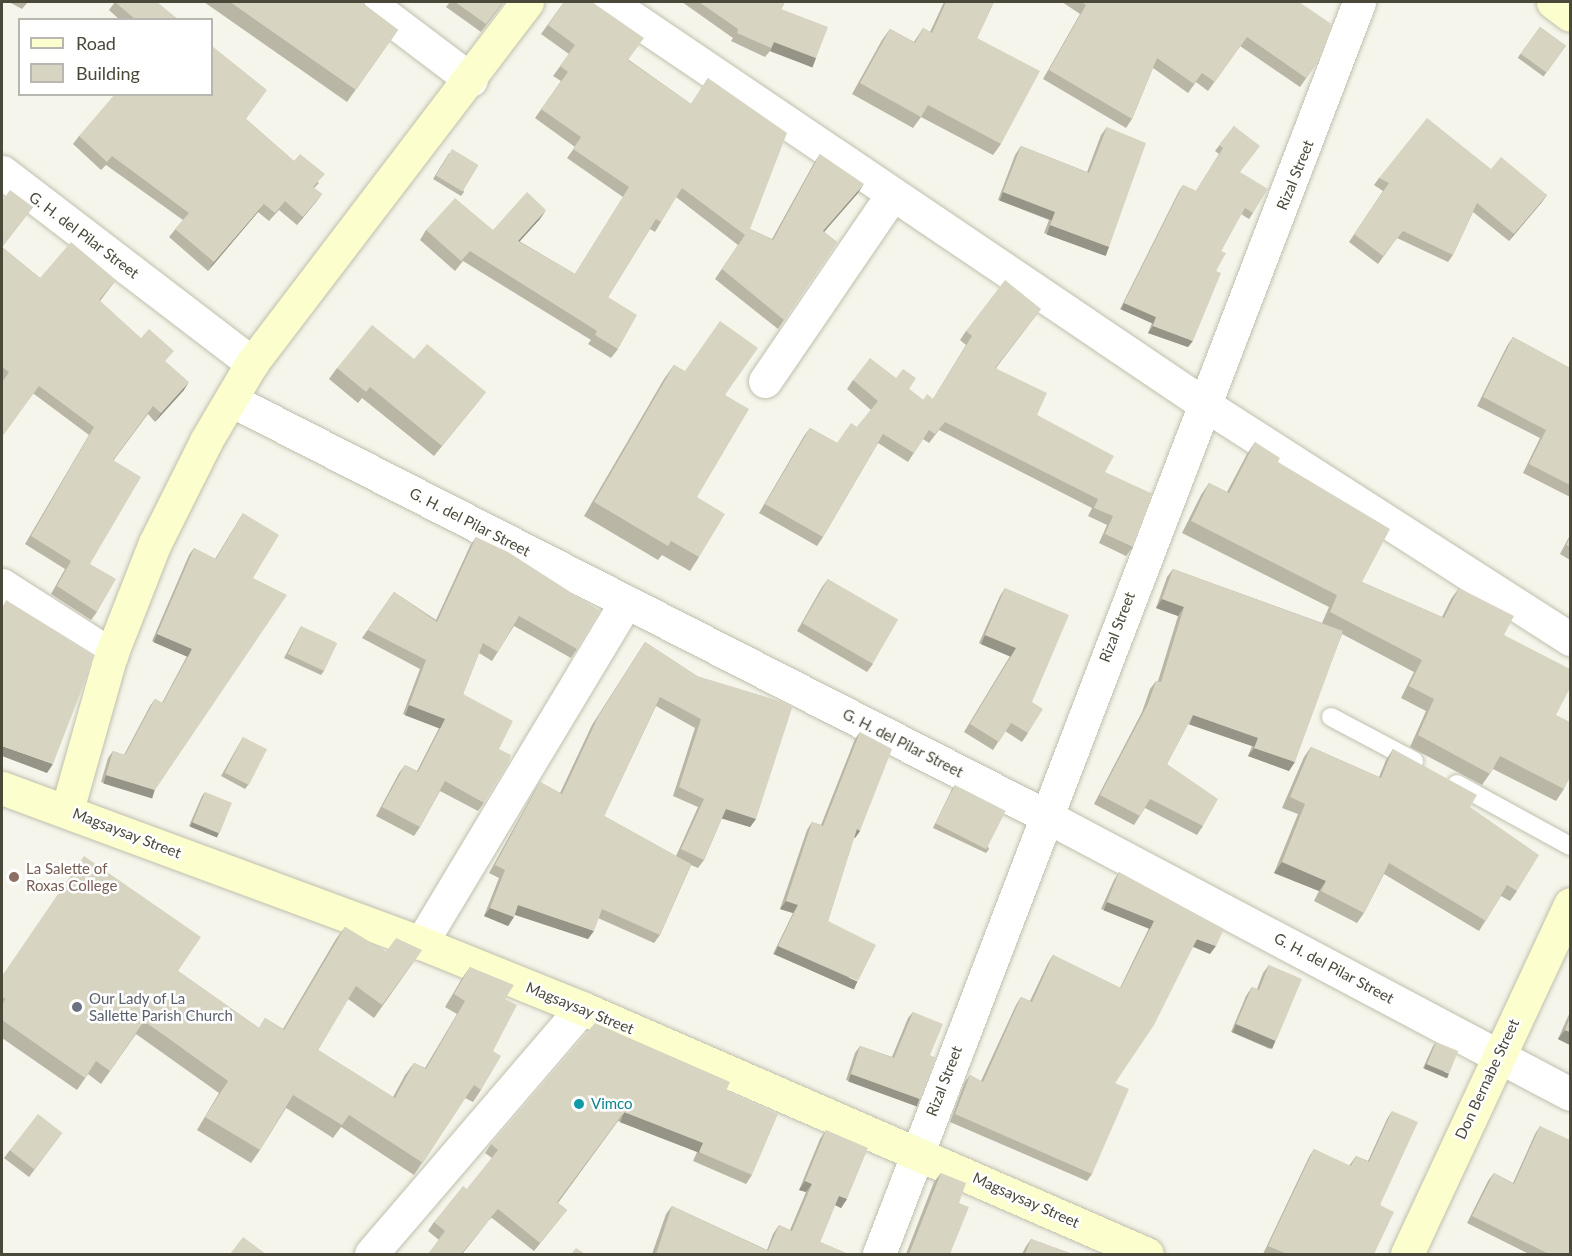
<!DOCTYPE html>
<style>
body{margin:0}
#map{position:relative;width:1572px;height:1256px;overflow:hidden;background:#f5f5eb;font-family:Lato,sans-serif}
div>[style]{position:absolute}
[style*='--x']{left:calc(var(--x)*1px);top:calc(var(--y)*1px);width:calc(var(--w)*1px);rotate:calc(var(--a)*1deg)}
.roads{filter:drop-shadow(0 0 2px #c1c0ae) drop-shadow(0 0 2px #c1c0ae)}
.lane>*{height:18px;margin:-9px;padding:0 9px;transform-origin:9px;border-radius:9px;background:#fff}
.street>*{height:33px;margin:-16.5px;padding:0 16.5px;transform-origin:16.5px;border-radius:16.5px;background:#fff}
.secondary>*{height:33px;margin:-16.5px;padding:0 16.5px;transform-origin:16.5px;border-radius:16.5px;background:#fdfecd}
.wall>*{inset:0;background:#b9b6a6;transform-origin:0 0}
.shaded-wall>*{inset:0;background:#969487;transform-origin:0 0}
.building>*{inset:0;background:#d7d4c1;transform-origin:0 0}
.dots>*{width:16px;height:16px;translate:-50% -50%;box-sizing:border-box;border:3px solid #fff;border-radius:50%}
span{translate:-50% -50%;white-space:nowrap;text-align:center;line-height:1.15;-webkit-text-stroke:5px #fff;paint-order:stroke}
.street-label{font-size:15px;color:#4a4839}
.education-label{font-size:15px;color:#785e54}
.left{translate:0 -50%;text-align:left}
.worship-label{font-size:15px;color:#5b616d}
.culture-label{font-size:15px;color:#0d838f}
.frame{position:absolute;inset:0;border:3px solid #4a4839;pointer-events:none}
.legend{position:absolute;left:18px;top:18px;width:195px;height:78px;box-sizing:border-box;background:#fff;border:2px solid #b7b6b0;margin:0;padding:8px 10px;list-style:none;font-size:18px;color:#4a4839}
.legend li{display:flex;align-items:center;gap:12px;height:30px}
.legend b{width:30px;border:2px solid #b7b6b0}
</style>
<div id="map">
<div class="roads">
<div class="lane">
<div style="--x:1331;--y:717;--w:94;--a:27.9"></div>
<div style="--x:1457;--y:784;--w:129;--a:28.8"></div>
</div>
<div class="street">
<div style="--x:368;--y:2;--w:129;--a:37.1"></div>
<div style="--x:609;--y:2;--w:718;--a:34.04"></div>
<div style="--x:1204;--y:404;--w:435;--a:32.7"></div>
<div style="--x:2;--y:172;--w:315;--a:37.4"></div>
<div style="--x:765;--y:381;--w:224;--a:-55.7"></div>
<div style="--x:231;--y:400;--w:913;--a:27.04"></div>
<div style="--x:1044;--y:815;--w:595;--a:27.94"></div>
<div style="--x:2;--y:585;--w:130;--a:32.7"></div>
<div style="--x:421;--y:943;--w:398;--a:-59"></div>
<div style="--x:371;--y:1254;--w:324;--a:-49.4"></div>
<div style="--x:879;--y:1254;--w:1341;--a:-69.02"></div>
</div>
<div class="secondary">
<div style="--x:1553;--y:2;--w:21;--a:37"></div>
<div style="--x:2;--y:788;--w:447;--a:20.3"></div>
<div style="--x:421;--y:943;--w:174;--a:22"></div>
<div style="--x:582;--y:1008;--w:616;--a:23.53"></div>
<div style="--x:67;--y:810;--w:161;--a:-74.2"></div>
<div style="--x:111;--y:655;--w:120;--a:-68.6"></div>
<div style="--x:155;--y:543;--w:114;--a:-63.4"></div>
<div style="--x:206;--y:441;--w:91;--a:-59.5"></div>
<div style="--x:252;--y:363;--w:454;--a:-52.7"></div>
<div style="--x:1407;--y:1254;--w:386;--a:-65"></div>
</div>
</div>
<div class="wall">
<div style="clip-path:polygon(9px 2px,28px 2px,22px 9px)"></div>
<div style="clip-path:polygon(115px 2px,179px 20px,120px 20px,109px 10px)"></div>
<div style="clip-path:polygon(204px 2px,364px 2px,365px 5px,398px 30px,347px 102px)"></div>
<div style="clip-path:polygon(450px 2px,504px 2px,481px 32px,446px 7px)"></div>
<div style="clip-path:polygon(564px 2px,629px 60px,691px 104px,708px 78px,750px 229px,772px 239px,814px 163px,820px 154px,858px 193px,824px 232px,837px 242px,778px 329px,715px 279px,738px 245px,676px 197px,655px 232px,650px 229px,608px 297px,618px 349px,611px 358px,588px 344px,591px 340px,463px 261px,455px 271px,420px 240px,426px 230px,493px 230px,540px 219px,519px 241px,575px 274px,623px 197px,567px 158px,575px 147px,535px 118px,561px 81px,553px 76px,569px 54px,541px 34px)"></div>
<div style="clip-path:polygon(682px 2px,785px 2px,781px 9px,816px 58px,810px 66px,770px 51px,765px 57px,731px 41px,733px 38px)"></div>
<div style="clip-path:polygon(944px 2px,994px 2px,977px 38px,1001px 144px,993px 155px,921px 117px,913px 128px,852px 94px,882px 40px,890px 29px,914px 42px,923px 28px,930px 32px)"></div>
<div style="clip-path:polygon(1062px 2px,1299px 2px,1321px 57px,1300px 87px,1240px 46px,1208px 91px,1196px 82px,1188px 93px,1153px 68px,1132px 119px,1126px 128px,1043px 79px,1080px 14px)"></div>
<div style="left:1540px;top:27px;width:32px;height:38px;rotate:36deg"></div>
<div style="clip-path:polygon(246px 119px,319px 183px,314px 188px,322px 194px,297px 225px,279px 210px,269px 221px,258px 212px,208px 271px,169px 237px,183px 220px,106px 165px,101px 170px,73px 144px,79px 136px)"></div>
<div style="clip-path:polygon(1234px 126px,1240px 172px,1253px 213px,1249px 219px,1241px 214px,1221px 251px,1216px 271px,1188px 347px,1148px 333px,1152px 323px,1120px 309px,1179px 191px,1183px 185px,1196px 191px,1219px 154px,1215px 151px)"></div>
<div style="clip-path:polygon(1107px 127px,1109px 247px,1103px 255px,1044px 233px,1049px 220px,998px 200px,1015px 155px,1021px 146px,1087px 172px,1101px 135px)"></div>
<div style="clip-path:polygon(449px 153px,464px 192px,461px 196px,433px 179px)"></div>
<div style="clip-path:polygon(1491px 169px,1547px 195px,1509px 241px,1473px 212px,1453px 255px,1448px 262px,1397px 238px,1378px 264px,1349px 242px,1383px 191px,1374px 185px,1379px 178px)"></div>
<div style="clip-path:polygon(2px 201px,33px 207px,2px 247px,40px 278px,116px 280px,100px 301px,165px 362px,184px 390px,155px 422px,148px 414px,113px 461px,90px 564px,97px 612px,91px 620px,51px 594px,65px 569px,25px 544px,89px 435px,34px 394px,2px 380px)"></div>
<div style="clip-path:polygon(1041px 309px,996px 368px,1037px 415px,1105px 472px,1133px 547px,1126px 556px,1099px 543px,1107px 525px,1088px 516px,1092px 508px,939px 430px,929px 443px,923px 439px,908px 462px,878px 443px,823px 537px,817px 546px,759px 513px,804px 436px,810px 428px,837px 443px,857px 427px,871px 410px,847px 389px,853px 380px,909px 389px,923px 400px,933px 399px,966px 345px,960px 340px,966px 331px)"></div>
<div style="clip-path:polygon(1513px 337px,1570px 368px,1570px 497px,1523px 473px,1540px 438px,1477px 406px,1507px 346px)"></div>
<div style="clip-path:polygon(674px 365px,725px 395px,697px 497px,699px 557px,690px 571px,662px 555px,658px 560px,584px 516px,664px 379px)"></div>
<div style="clip-path:polygon(337px 368px,486px 392px,478px 402px,434px 456px,362px 398px,358px 403px,329px 379px)"></div>
<div style="clip-path:polygon(1255px 442px,1278px 462px,1362px 582px,1442px 617px,1451px 599px,1459px 588px,1504px 635px,1556px 715px,1564px 789px,1556px 801px,1493px 769px,1482px 785px,1410px 747px,1426px 711px,1401px 698px,1414px 672px,1342px 634px,1289px 771px,1248px 756px,1252px 746px,1188px 724px,1167px 764px,1203px 826px,1197px 835px,1145px 808px,1134px 825px,1094px 804px,1142px 712px,1150px 689px,1156px 681px,1158px 681px,1178px 616px,1156px 608px,1167px 577px,1173px 569px,1322px 623px,1329px 607px,1182px 533px,1201px 495px,1209px 483px,1227px 492px,1247px 454px)"></div>
<div style="clip-path:polygon(243px 513px,253px 578px,150px 797px,101px 782px,108px 758px,113px 751px,124px 755px,150px 706px,155px 699px,162px 703px,187px 656px,152px 641px,189px 555px,194px 548px,215px 559px)"></div>
<div style="clip-path:polygon(1570px 535px,1570px 560px,1560px 554px)"></div>
<div style="clip-path:polygon(476px 537px,577px 649px,571px 658px,514px 626px,492px 661px,479px 653px,463px 694px,499px 749px,484px 803px,478px 811px,440px 791px,420px 827px,414px 836px,376px 816px,399px 773px,405px 765px,417px 771px,439px 728px,403px 714px,420px 669px,362px 638px,394px 592px,436px 620px,470px 546px)"></div>
<div style="clip-path:polygon(828px 579px,873px 664px,867px 672px,797px 631px,822px 587px)"></div>
<div style="clip-path:polygon(1005px 588px,1032px 702px,1028px 733px,1022px 742px,1005px 731px,993px 750px,964px 732px,1010px 656px,979px 643px,1000px 596px)"></div>
<div style="clip-path:polygon(301px 626px,324px 671px,321px 675px,284px 658px)"></div>
<div style="clip-path:polygon(evenodd,645px 642px,697px 676px,756px 819px,750px 827px,722px 818px,704px 860px,698px 868px,691px 865px,660px 935px,654px 943px,598px 918px,588px 939px,515px 914px,508px 926px,484px 916px,499px 878px,489px 873px,535px 790px,540px 782px,560px 793px,592px 725px,645px 642px,656px 706px,695px 728px,673px 796px,698px 807px,676px 856px,604px 816px,656px 706px)"></div>
<div style="clip-path:polygon(860px 732px,860px 831px,855px 838px,854px 837px,828px 921px,853px 988px,773px 954px,793px 913px,780px 909px,807px 830px,812px 822px,821px 825px,855px 739px)"></div>
<div style="clip-path:polygon(243px 737px,248px 785px,245px 789px,221px 776px)"></div>
<div style="clip-path:polygon(1311px 747px,1379px 777px,1386px 760px,1393px 749px,1470px 807px,1517px 891px,1510px 901px,1501px 896px,1479px 931px,1384px 874px,1364px 913px,1357px 923px,1314px 901px,1319px 891px,1274px 873px,1298px 814px,1282px 808px,1304px 757px)"></div>
<div style="clip-path:polygon(955px 785px,989px 849px,986px 853px,933px 828px,952px 789px)"></div>
<div style="clip-path:polygon(205px 792px,219px 833px,216px 837px,189px 826px,202px 796px)"></div>
<div style="clip-path:polygon(1119px 872px,1210px 954px,1193px 947px,1115px 1083px,1092px 1174px,1087px 1181px,950px 1122px,965px 1082px,970px 1075px,981px 1081px,1016px 1005px,1021px 997px,1030px 1001px,1048px 963px,1053px 955px,1120px 988px,1149px 928px,1101px 909px,1114px 880px)"></div>
<div style="clip-path:polygon(345px 927px,386px 952px,422px 950px,374px 1018px,348px 999px,318px 1050px,393px 1097px,405px 1075px,414px 1063px,425px 1068px,457px 1014px,445px 1007px,461px 980px,470px 967px,505px 999px,493px 1051px,481px 1090px,473px 1102px,465px 1098px,414px 1175px,341px 1127px,333px 1138px,286px 1108px,260px 1150px,251px 1163px,197px 1130px,219px 1093px,136px 1034px,101px 1084px,88px 1074px,77px 1090px,2px 1038px,2px 976px,178px 971px,259px 1028px,265px 1018px,283px 1029px,336px 939px)"></div>
<div style="clip-path:polygon(1269px 965px,1270px 1049px,1231px 1032px,1246px 996px,1252px 987px,1257px 989px,1263px 973px)"></div>
<div style="clip-path:polygon(913px 1012px,930px 1055px,916px 1105px,846px 1080px,855px 1053px,860px 1046px,892px 1057px,908px 1018px)"></div>
<div style="clip-path:polygon(1570px 1012px,1570px 1045px,1558px 1039px)"></div>
<div style="clip-path:polygon(1436px 1042px,1446px 1078px,1423px 1068px,1433px 1046px)"></div>
<div style="clip-path:polygon(726px 1091px,752px 1175px,746px 1184px,693px 1161px,697px 1152px,618px 1121px,558px 1203px,567px 1210px,534px 1251px,492px 1218px,439px 1240px,428px 1231px,434px 1222px,467px 1189px,492px 1158px,485px 1153px,491px 1144px)"></div>
<div style="clip-path:polygon(1392px 1111px,1374px 1254px,1263px 1254px,1309px 1157px,1314px 1149px,1349px 1166px,1356px 1156px,1368px 1161px,1387px 1119px)"></div>
<div style="clip-path:polygon(1540px 1126px,1570px 1254px,1529px 1254px,1467px 1223px,1488px 1181px,1494px 1173px,1513px 1183px,1535px 1134px)"></div>
<div style="clip-path:polygon(826px 1130px,847px 1199px,841px 1208px,835px 1205px,820px 1242px,848px 1254px,652px 1254px,666px 1214px,672px 1206px,767px 1250px,773px 1234px,779px 1225px,790px 1230px,806px 1192px,799px 1190px,820px 1139px)"></div>
<div style="clip-path:polygon(62px 1133px,29px 1177px,4px 1158px,10px 1150px)"></div>
<div style="clip-path:polygon(941px 1173px,959px 1203px,950px 1254px,906px 1254px,934px 1182px)"></div>
<div style="clip-path:polygon(1031px 1239px,1072px 1254px,1022px 1254px,1025px 1248px)"></div>
</div>
<div class="shaded-wall">
<div style="left:774px;top:42px;width:45px;height:10px;rotate:21deg"></div>
<div style="clip-path:polygon(864px 184px,858px 193px,817px 240px,823px 231px)"></div>
<div style="left:1003px;top:192px;width:56px;height:9px;rotate:21deg"></div>
<div style="clip-path:polygon(322px 194px,316px 202px,297px 225px,303px 217px)"></div>
<div style="clip-path:polygon(1547px 195px,1542px 202px,1509px 241px,1514px 234px)"></div>
<div style="clip-path:polygon(264px 204px,258px 212px,208px 271px,214px 262px)"></div>
<div style="clip-path:polygon(546px 210px,540px 219px,512px 250px,518px 241px)"></div>
<div style="left:1050px;top:225px;width:63px;height:10px;rotate:20deg"></div>
<div style="left:1124px;top:303px;width:35px;height:7px;rotate:24deg"></div>
<div style="clip-path:polygon(1153px 326px,1193px 341px,1188px 347px,1148px 333px)"></div>
<div style="clip-path:polygon(189px 382px,184px 390px,155px 422px,161px 413px)"></div>
<div style="clip-path:polygon(1162px 599px,1184px 607px,1178px 616px,1156px 608px)"></div>
<div style="left:157px;top:634px;width:38px;height:9px;rotate:23deg"></div>
<div style="left:985px;top:635px;width:34px;height:10px;rotate:23deg"></div>
<div style="left:409px;top:705px;width:39px;height:11px;rotate:21deg"></div>
<div style="left:1193px;top:715px;width:69px;height:10px;rotate:19deg"></div>
<div style="clip-path:polygon(2px 746px,53px 764px,47px 773px,2px 756px)"></div>
<div style="clip-path:polygon(1254px 748px,1295px 762px,1289px 771px,1248px 756px)"></div>
<div style="left:106px;top:775px;width:51px;height:9px;rotate:17deg"></div>
<div style="clip-path:polygon(726px 809px,756px 819px,750px 827px,720px 818px)"></div>
<div style="left:192px;top:822px;width:29px;height:5px;rotate:22deg"></div>
<div style="clip-path:polygon(857px 829px,860px 831px,855px 838px,851px 836px)"></div>
<div style="clip-path:polygon(1282px 862px,1326px 881px,1319px 891px,1274px 873px)"></div>
<div style="clip-path:polygon(786px 901px,798px 905px,793px 913px,780px 909px)"></div>
<div style="left:1107px;top:902px;width:51px;height:9px;rotate:22deg"></div>
<div style="clip-path:polygon(518px 905px,594px 931px,588px 939px,512px 914px)"></div>
<div style="clip-path:polygon(490px 908px,514px 917px,508px 926px,484px 916px)"></div>
<div style="clip-path:polygon(1197px 939px,1216px 946px,1210px 954px,1192px 946px)"></div>
<div style="left:778px;top:946px;width:87px;height:9px;rotate:24deg"></div>
<div style="left:1236px;top:1024px;width:43px;height:9px;rotate:23deg"></div>
<div style="clip-path:polygon(1565px 1030px,1570px 1032px,1570px 1045px,1558px 1039px)"></div>
<div style="left:1426px;top:1064px;width:25px;height:5px;rotate:23deg"></div>
<div style="left:851px;top:1074px;width:73px;height:8px;rotate:20deg"></div>
<div style="left:624px;top:1112px;width:85px;height:11px;rotate:21deg"></div>
<div style="clip-path:polygon(805px 1181px,812px 1184px,806px 1192px,799px 1190px)"></div>
<div style="clip-path:polygon(839px 1196px,847px 1199px,841px 1208px,833px 1204px)"></div>
<div style="clip-path:polygon(498px 1209px,462px 1254px,461px 1254px)"></div>
</div>
<div class="building">
<div style="clip-path:polygon(115px 2px,157px 2px,179px 20px,136px 20px)"></div>
<div style="clip-path:polygon(230px 2px,364px 2px,365px 5px,398px 30px,356px 90px)"></div>
<div style="clip-path:polygon(455px 2px,503px 2px,486px 24px)"></div>
<div style="clip-path:polygon(564px 2px,592px 2px,644px 38px,628px 60px,691px 104px,708px 78px,787px 133px,750px 229px,773px 240px,820px 154px,864px 184px,823px 231px,837px 242px,784px 320px,722px 269px,745px 235px,682px 188px,661px 222px,656px 219px,608px 297px,637px 315px,618px 349px,595px 335px,597px 331px,470px 251px,461px 261px,426px 230px,455px 198px,493px 230px,527px 192px,546px 210px,518px 241px,575px 274px,629px 187px,573px 149px,581px 137px,541px 109px,568px 72px,560px 66px,575px 45px,548px 25px)"></div>
<div style="clip-path:polygon(699px 2px,785px 2px,781px 9px,828px 27px,816px 58px,774px 42px,771px 48px,737px 33px,738px 29px)"></div>
<div style="clip-path:polygon(946px 2px,994px 2px,977px 38px,1040px 71px,1001px 144px,928px 105px,921px 117px,860px 83px,890px 29px,915px 43px,923px 28px,932px 33px)"></div>
<div style="clip-path:polygon(1081px 2px,1299px 2px,1333px 25px,1321px 57px,1306px 78px,1247px 37px,1215px 82px,1202px 73px,1194px 84px,1157px 58px,1132px 119px,1049px 70px,1086px 5px)"></div>
<div style="left:1540px;top:27px;width:32px;height:33px;rotate:36deg"></div>
<div style="clip-path:polygon(212px 46px,267px 90px,246px 119px,294px 161px,300px 154px,325px 174px,313px 187px,322px 194px,303px 217px,285px 201px,275px 213px,264px 204px,214px 262px,175px 229px,189px 213px,112px 156px,107px 162px,79px 136px,115px 94px,212px 94px)"></div>
<div style="clip-path:polygon(1427px 118px,1491px 169px,1501px 157px,1547px 195px,1514px 234px,1477px 203px,1453px 255px,1403px 231px,1383px 256px,1354px 234px,1389px 183px,1379px 178px)"></div>
<div style="clip-path:polygon(1234px 126px,1260px 146px,1240px 172px,1268px 189px,1253px 213px,1245px 208px,1221px 251px,1226px 253px,1216px 271px,1221px 273px,1193px 341px,1153px 326px,1156px 317px,1124px 303px,1183px 185px,1196px 191px,1223px 148px,1219px 145px)"></div>
<div style="clip-path:polygon(1107px 127px,1146px 143px,1109px 247px,1050px 225px,1055px 212px,1003px 192px,1021px 146px,1089px 173px)"></div>
<div style="left:452px;top:149px;width:31px;height:31px;rotate:31deg"></div>
<div style="clip-path:polygon(10px 190px,33px 207px,2px 247px,40px 278px,71px 242px,116px 280px,99px 300px,141px 338px,149px 329px,174px 351px,165px 361px,189px 382px,161px 413px,153px 406px,113px 460px,141px 477px,90px 564px,116px 579px,97px 612px,57px 586px,71px 561px,31px 536px,94px 427px,39px 386px,2px 437px,2px 382px,9px 372px,2px 367px,2px 201px)"></div>
<div style="clip-path:polygon(1005px 280px,1041px 309px,995px 368px,1047px 393px,1037px 415px,1114px 456px,1105px 472px,1153px 494px,1133px 547px,1105px 534px,1113px 516px,1094px 508px,1098px 499px,945px 422px,935px 434px,929px 430px,914px 453px,883px 434px,823px 537px,765px 504px,810px 428px,837px 443px,851px 423px,857px 427px,878px 401px,853px 380px,870px 358px,896px 378px,903px 369px,916px 378px,909px 389px,923px 400px,927px 394px,933px 399px,972px 336px,966px 331px)"></div>
<div style="clip-path:polygon(720px 321px,758px 348px,725px 395px,749px 409px,697px 497px,725px 514px,699px 557px,671px 541px,668px 546px,594px 502px,674px 365px,685px 371px)"></div>
<div style="clip-path:polygon(372px 325px,414px 359px,427px 344px,486px 392px,442px 446px,370px 387px,366px 392px,337px 368px)"></div>
<div style="clip-path:polygon(1513px 337px,1570px 368px,1570px 485px,1529px 464px,1546px 430px,1483px 397px)"></div>
<div style="clip-path:polygon(1255px 442px,1280px 458px,1278px 462px,1390px 529px,1362px 582px,1444px 618px,1459px 588px,1514px 616px,1504px 635px,1570px 669px,1570px 688px,1556px 715px,1570px 722px,1570px 777px,1564px 789px,1500px 756px,1490px 774px,1418px 735px,1434px 699px,1409px 686px,1422px 660px,1330px 612px,1337px 595px,1191px 521px,1209px 483px,1229px 493px)"></div>
<div style="clip-path:polygon(243px 513px,279px 535px,253px 578px,287px 595px,155px 790px,106px 775px,113px 751px,125px 755px,155px 699px,163px 703px,192px 649px,157px 634px,194px 548px,216px 559px)"></div>
<div style="clip-path:polygon(476px 537px,508px 552px,600px 611px,577px 649px,519px 616px,498px 652px,483px 643px,463px 694px,513px 721px,499px 749px,511px 755px,508px 764px,484px 803px,445px 781px,420px 827px,382px 807px,405px 765px,418px 772px,445px 719px,409px 705px,426px 660px,368px 630px,394px 592px,437px 622px)"></div>
<div style="clip-path:polygon(1570px 537px,1570px 547px,1566px 545px)"></div>
<div style="clip-path:polygon(1173px 569px,1343px 631px,1295px 762px,1254px 748px,1258px 738px,1193px 715px,1167px 764px,1218px 799px,1203px 826px,1150px 799px,1140px 816px,1100px 795px,1148px 704px,1156px 681px,1161px 682px,1184px 607px,1162px 599px)"></div>
<div style="left:828px;top:579px;width:81px;height:51px;rotate:30deg"></div>
<div style="clip-path:polygon(1005px 588px,1069px 615px,1032px 702px,1043px 709px,1028px 733px,1011px 723px,999px 742px,970px 724px,1016px 648px,985px 635px)"></div>
<div style="clip-path:polygon(6px 600px,95px 655px,53px 764px,2px 746px,2px 609px)"></div>
<div style="left:301px;top:626px;width:40px;height:31px;rotate:25deg"></div>
<div style="clip-path:polygon(645px 642px,697px 676px,793px 705px,756px 819px,726px 809px,704px 860px,681px 849px,704px 799px,679px 787px,701px 719px,660px 697px,604px 816px,691px 864px,660px 935px,602px 909px,594px 931px,518px 905px,514px 917px,490px 908px,505px 870px,495px 865px,540px 782px,562px 794px,598px 717px)"></div>
<div style="clip-path:polygon(860px 732px,892px 749px,860px 831px,857px 829px,828px 921px,876px 945px,858px 981px,778px 946px,798px 905px,786px 901px,812px 822px,823px 826px)"></div>
<div style="left:243px;top:737px;width:27px;height:40px;rotate:27deg"></div>
<div style="clip-path:polygon(1311px 747px,1381px 778px,1393px 749px,1477px 795px,1470px 807px,1539px 855px,1517px 891px,1507px 885px,1486px 921px,1389px 863px,1364px 913px,1321px 891px,1326px 881px,1282px 862px,1305px 804px,1290px 797px)"></div>
<div style="left:955px;top:785px;width:57px;height:43px;rotate:27deg"></div>
<div style="left:205px;top:792px;width:29px;height:33px;rotate:22deg"></div>
<div style="clip-path:polygon(84px 856px,201px 937px,178px 971px,259px 1028px,265px 1018px,284px 1030px,345px 927px,386px 952px,396px 938px,422px 950px,382px 1005px,356px 986px,318px 1050px,395px 1098px,414px 1063px,426px 1069px,465px 1001px,454px 994px,470px 967px,514px 985px,505px 999px,517px 1005px,493px 1051px,501px 1056px,481px 1090px,474px 1085px,423px 1163px,349px 1115px,342px 1125px,293px 1095px,260px 1150px,205px 1117px,228px 1081px,144px 1021px,110px 1071px,96px 1061px,85px 1078px,2px 1020px,2px 1005px,5px 999px,2px 996px,2px 976px)"></div>
<div style="clip-path:polygon(1119px 872px,1224px 929px,1216px 946px,1197px 939px,1154px 1025px,1115px 1083px,1129px 1089px,1092px 1174px,955px 1114px,970px 1075px,983px 1082px,1021px 997px,1032px 1002px,1053px 955px,1121px 988px,1154px 921px,1107px 902px)"></div>
<div style="clip-path:polygon(1269px 965px,1302px 979px,1276px 1041px,1236px 1024px,1252px 987px,1259px 990px)"></div>
<div style="clip-path:polygon(913px 1012px,943px 1024px,930px 1055px,936px 1058px,920px 1099px,851px 1074px,860px 1046px,894px 1058px)"></div>
<div style="clip-path:polygon(1570px 1017px,1570px 1032px,1565px 1030px)"></div>
<div style="clip-path:polygon(595px 1023px,730px 1082px,726px 1091px,778px 1114px,752px 1175px,699px 1152px,703px 1143px,624px 1112px,557px 1202px,567px 1210px,540px 1243px,498px 1209px,461px 1254px,428px 1254px,445px 1231px,434px 1222px,463px 1186px,467px 1189px,498px 1150px,491px 1144px)"></div>
<div style="left:1436px;top:1042px;width:24px;height:24px;rotate:22deg"></div>
<div style="clip-path:polygon(1392px 1111px,1418px 1122px,1380px 1205px,1394px 1212px,1374px 1254px,1287px 1254px,1268px 1246px,1314px 1149px,1351px 1166px,1356px 1156px,1369px 1162px)"></div>
<div style="left:38px;top:1114px;width:31px;height:46px;rotate:38deg"></div>
<div style="clip-path:polygon(1540px 1126px,1570px 1140px,1570px 1254px,1549px 1254px,1472px 1216px,1494px 1173px,1514px 1184px)"></div>
<div style="clip-path:polygon(826px 1130px,868px 1148px,847px 1199px,839px 1196px,820px 1242px,848px 1254px,656px 1254px,672px 1206px,768px 1251px,779px 1225px,792px 1231px,812px 1184px,805px 1181px)"></div>
<div style="clip-path:polygon(941px 1173px,966px 1183px,959px 1203px,969px 1207px,950px 1254px,909px 1254px)"></div>
<div style="clip-path:polygon(243px 1237px,266px 1254px,230px 1254px)"></div>
<div style="clip-path:polygon(1031px 1239px,1072px 1254px,1025px 1254px)"></div>
<div style="clip-path:polygon(576px 1248px,585px 1254px,571px 1254px)"></div>
</div>
<div class="dots">
<div style="left:14px;top:877px;background:#8d6e63"></div>
<div style="left:77px;top:1007px;background:#6b7280"></div>
<div style="left:579px;top:1104px;background:#0f9aa8"></div>
</div>
<div class="street-label">
<span style="left:1295px;top:175px;rotate:-68deg">Rizal Street</span>
<span style="left:84px;top:235px;rotate:37deg">G. H. del Pilar Street</span>
<span style="left:470px;top:522px;rotate:27deg">G. H. del Pilar Street</span>
<span style="left:1117px;top:627px;rotate:-69deg">Rizal Street</span>
<span style="left:903px;top:743px;rotate:27deg">G. H. del Pilar Street</span>
<span style="left:127px;top:833px;rotate:21deg">Magsaysay Street</span>
<span style="left:1334px;top:968px;rotate:28deg">G. H. del Pilar Street</span>
<span style="left:580px;top:1008px;rotate:22deg">Magsaysay Street</span>
<span style="left:1487px;top:1079px;rotate:-65deg">Don Bernabe Street</span>
<span style="left:944px;top:1081px;rotate:-69deg">Rizal Street</span>
<span style="left:1026px;top:1200px;rotate:24deg">Magsaysay Street</span>
</div>
<div class="education-label">
<span class="left" style="left:26px;top:877px">La Salette of<br>Roxas College</span>
</div>
<div class="worship-label">
<span class="left" style="left:89px;top:1007px">Our Lady of La<br>Sallette Parish Church</span>
</div>
<div class="culture-label">
<span class="left" style="left:591px;top:1104px">Vimco</span>
</div>
<div class="frame"></div>
<ul class="legend">
<li><b style="height:8px;background:#fdfecd"></b>Road</li>
<li><b style="height:16px;background:#d7d4c1"></b>Building</li>
</ul>
</div>
